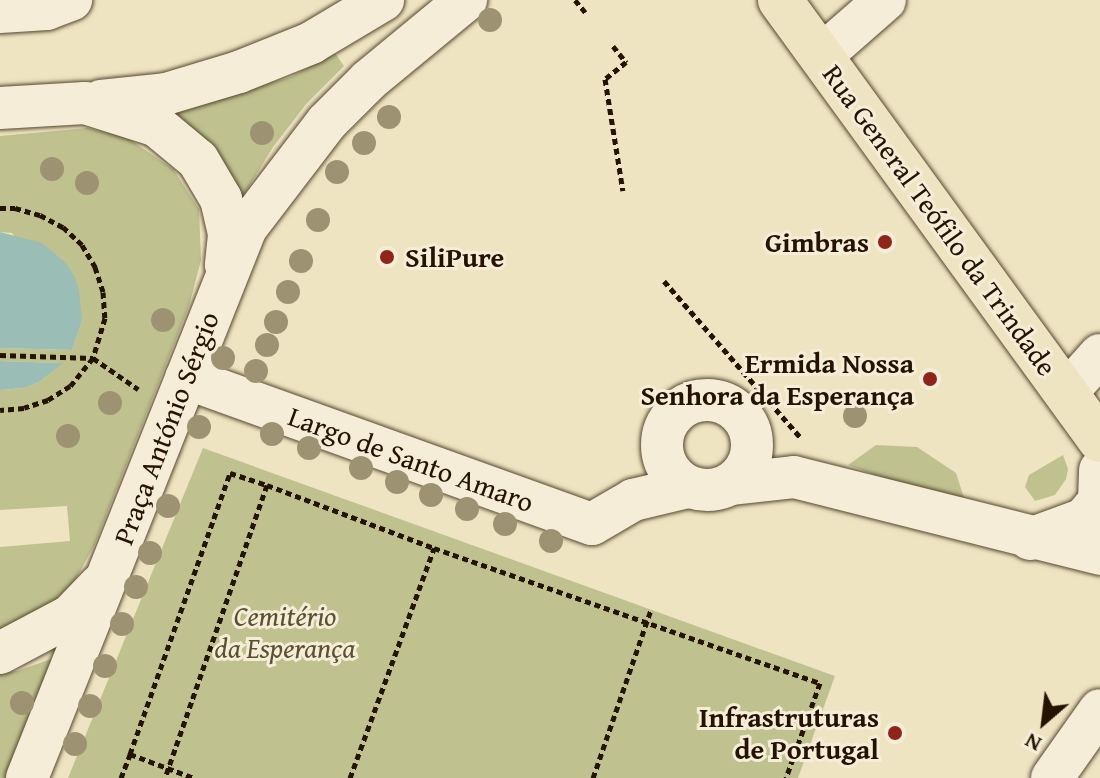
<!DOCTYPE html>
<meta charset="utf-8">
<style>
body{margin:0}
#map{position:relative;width:1100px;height:778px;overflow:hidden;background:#efe4c1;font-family:"Gentium Book Plus",serif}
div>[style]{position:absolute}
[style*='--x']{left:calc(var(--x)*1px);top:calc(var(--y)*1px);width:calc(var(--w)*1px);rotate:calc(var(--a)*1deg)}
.green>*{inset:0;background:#bfc28f}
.water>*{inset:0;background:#9abeb5}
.path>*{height:5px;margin-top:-2.5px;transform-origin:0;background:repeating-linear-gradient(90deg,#231300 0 6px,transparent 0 10px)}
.roads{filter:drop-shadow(0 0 2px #564730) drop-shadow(0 0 2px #564730)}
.minor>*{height:42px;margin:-21px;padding:0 21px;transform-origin:21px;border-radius:21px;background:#f5edd7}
.minor>.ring{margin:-21px;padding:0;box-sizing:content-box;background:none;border:42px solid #f5edd7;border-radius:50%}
.major>*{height:44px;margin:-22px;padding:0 22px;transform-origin:22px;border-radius:22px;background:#efe4c1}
.trees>*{width:24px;height:24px;margin:-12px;border-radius:50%;background:#9d9372}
.dots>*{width:22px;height:22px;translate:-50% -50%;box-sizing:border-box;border:4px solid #f5edd7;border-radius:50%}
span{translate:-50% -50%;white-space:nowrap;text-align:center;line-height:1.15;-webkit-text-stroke:6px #f5edd7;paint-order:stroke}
.street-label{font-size:28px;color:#231300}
.poi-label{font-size:28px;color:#231300;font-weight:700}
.right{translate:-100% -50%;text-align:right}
.left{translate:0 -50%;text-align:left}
.park-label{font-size:28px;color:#5a5032;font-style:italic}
.north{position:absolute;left:1004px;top:682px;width:80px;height:80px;-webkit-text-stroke:6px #f5edd7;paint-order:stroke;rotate:208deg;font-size:22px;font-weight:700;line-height:32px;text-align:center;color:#231300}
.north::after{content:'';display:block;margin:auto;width:28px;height:36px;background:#231300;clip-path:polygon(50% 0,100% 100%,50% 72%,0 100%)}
</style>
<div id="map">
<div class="green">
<div style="clip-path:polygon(335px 53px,344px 66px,307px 103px,273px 147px,237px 206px,167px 113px,291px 77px)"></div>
<div style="clip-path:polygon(87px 128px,126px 137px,173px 169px,199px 209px,201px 260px,189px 306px,94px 546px,63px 602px,0 629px,0 547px,70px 541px,67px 506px,0 510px,0 390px,24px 388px,39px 382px,62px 363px,0 361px,0 348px,72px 350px,82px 321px,12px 233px,0 232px,0 136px)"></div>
<div style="clip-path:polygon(876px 445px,917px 447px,956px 473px,964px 498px,906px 486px,848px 465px)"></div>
<div style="clip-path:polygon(203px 448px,835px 676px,798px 778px,68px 778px)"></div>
<div style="clip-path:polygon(1063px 455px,1068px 469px,1066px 479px,1055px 495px,1035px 501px,1025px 487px,1029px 475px)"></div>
<div style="clip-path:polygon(54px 658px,5px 778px,0 778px,0 673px,17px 671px)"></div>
</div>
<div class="water">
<div style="clip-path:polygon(0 232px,42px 243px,65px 262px,74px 275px,79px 290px,82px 321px,72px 350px,0 348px)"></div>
<div style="clip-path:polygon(0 361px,63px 363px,39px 382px,24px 388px,0 390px)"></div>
</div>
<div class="path">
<div style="--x:575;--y:0;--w:16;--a:50"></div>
<div style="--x:613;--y:46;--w:21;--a:51"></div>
<div style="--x:626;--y:62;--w:27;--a:141"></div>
<div style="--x:605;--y:79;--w:113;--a:80.9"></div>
<div style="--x:0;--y:208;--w:15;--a:0"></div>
<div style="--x:15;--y:208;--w:26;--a:16"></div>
<div style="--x:40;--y:215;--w:26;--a:28"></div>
<div style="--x:63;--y:227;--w:26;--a:43"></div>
<div style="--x:82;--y:245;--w:26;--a:59"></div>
<div style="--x:95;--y:267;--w:26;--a:72"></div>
<div style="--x:103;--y:292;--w:26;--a:86"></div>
<div style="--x:105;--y:318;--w:42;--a:106.7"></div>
<div style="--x:93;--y:358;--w:36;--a:129"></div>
<div style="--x:70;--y:386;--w:26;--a:148"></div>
<div style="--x:48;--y:400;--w:25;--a:162"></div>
<div style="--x:24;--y:408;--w:24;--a:175"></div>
<div style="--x:664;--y:281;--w:207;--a:48.9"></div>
<div style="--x:0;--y:355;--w:93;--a:1.8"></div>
<div style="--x:93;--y:358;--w:55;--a:34.6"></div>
<div style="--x:267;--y:485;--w:178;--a:20.7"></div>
<div style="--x:130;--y:754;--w:298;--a:-70.4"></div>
<div style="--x:230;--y:473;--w:39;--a:18"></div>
<div style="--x:267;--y:485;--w:310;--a:109.2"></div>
<div style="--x:121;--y:778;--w:26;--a:-69"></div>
<div style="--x:130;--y:754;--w:68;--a:20.6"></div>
<div style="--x:350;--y:778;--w:245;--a:-69.9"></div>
<div style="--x:434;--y:548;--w:409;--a:19.3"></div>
<div style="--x:820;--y:683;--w:101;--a:109.7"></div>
<div style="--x:593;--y:778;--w:178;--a:-71"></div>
</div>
<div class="roads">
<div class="minor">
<div style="--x:0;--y:12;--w:47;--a:-3.7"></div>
<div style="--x:47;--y:9;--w:26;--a:-21"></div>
<div style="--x:821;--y:56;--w:85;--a:-41.2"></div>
<div style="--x:101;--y:101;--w:65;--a:-6.1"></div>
<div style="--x:166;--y:94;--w:76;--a:-16.8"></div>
<div style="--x:239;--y:72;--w:78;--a:-21.9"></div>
<div style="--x:311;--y:43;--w:84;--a:-30.8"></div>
<div style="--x:0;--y:108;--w:85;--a:-3.4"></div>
<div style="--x:85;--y:103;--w:76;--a:17.7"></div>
<div style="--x:157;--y:126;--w:53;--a:39.7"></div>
<div style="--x:198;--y:160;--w:45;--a:59.5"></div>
<div style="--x:221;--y:199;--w:37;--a:77"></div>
<div style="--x:229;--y:235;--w:30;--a:96"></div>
<div style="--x:186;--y:378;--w:431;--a:19.8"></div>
<div style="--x:592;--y:524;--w:48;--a:-30.3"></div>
<div style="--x:633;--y:500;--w:57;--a:-13.3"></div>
<div style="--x:1066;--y:393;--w:51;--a:-48.2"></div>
<div class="ring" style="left:662px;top:400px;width:48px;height:48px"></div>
<div style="--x:730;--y:484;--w:64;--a:-6.2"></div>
<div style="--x:794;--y:477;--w:316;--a:14.1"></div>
<div style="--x:1030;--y:539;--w:58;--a:-20.3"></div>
<div style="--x:1084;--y:519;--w:23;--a:-50"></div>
<div style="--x:1099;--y:501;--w:31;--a:-88"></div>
<div style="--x:0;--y:653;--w:79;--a:-27.9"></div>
<div style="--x:70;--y:616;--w:43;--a:-45.9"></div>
<div style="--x:27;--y:778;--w:592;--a:-68.29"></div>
<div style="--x:246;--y:228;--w:133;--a:-52.6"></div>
<div style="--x:327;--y:122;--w:59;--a:-45"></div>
<div style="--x:369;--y:80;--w:126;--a:-39.5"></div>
<div style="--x:1052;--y:778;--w:83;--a:-54.8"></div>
</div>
<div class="major">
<div style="--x:780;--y:0;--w:544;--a:53.97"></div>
</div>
</div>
<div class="trees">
<div style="left:490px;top:20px"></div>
<div style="left:389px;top:117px"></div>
<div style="left:262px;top:133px"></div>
<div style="left:364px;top:143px"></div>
<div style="left:52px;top:169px"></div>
<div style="left:337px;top:172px"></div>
<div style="left:87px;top:183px"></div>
<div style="left:318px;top:220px"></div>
<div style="left:301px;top:261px"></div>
<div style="left:288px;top:292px"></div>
<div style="left:163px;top:320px"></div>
<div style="left:276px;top:322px"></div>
<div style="left:267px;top:345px"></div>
<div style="left:223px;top:358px"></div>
<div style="left:256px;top:371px"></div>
<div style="left:110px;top:403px"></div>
<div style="left:855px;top:416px"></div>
<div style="left:199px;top:427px"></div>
<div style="left:272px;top:434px"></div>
<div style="left:68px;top:436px"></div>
<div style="left:309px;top:448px"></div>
<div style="left:361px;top:468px"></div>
<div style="left:397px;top:482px"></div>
<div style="left:431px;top:495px"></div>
<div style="left:168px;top:506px"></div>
<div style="left:467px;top:509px"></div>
<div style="left:505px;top:524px"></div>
<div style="left:551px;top:541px"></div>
<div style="left:150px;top:553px"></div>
<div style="left:136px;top:587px"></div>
<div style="left:122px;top:624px"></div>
<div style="left:105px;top:666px"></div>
<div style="left:22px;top:703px"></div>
<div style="left:90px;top:706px"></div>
<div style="left:75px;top:744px"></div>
</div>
<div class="dots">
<div style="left:885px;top:242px;background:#8f2418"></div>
<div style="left:387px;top:257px;background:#8f2418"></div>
<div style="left:930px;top:379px;background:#8f2418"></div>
<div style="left:895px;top:733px;background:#8f2418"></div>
</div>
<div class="street-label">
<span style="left:940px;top:220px;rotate:54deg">Rua General Teófilo da Trindade</span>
<span style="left:166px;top:428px;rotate:-69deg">Praça António Sérgio</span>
<span style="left:411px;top:459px;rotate:20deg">Largo de Santo Amaro</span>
</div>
<div class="poi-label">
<span class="right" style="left:869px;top:242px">Gimbras</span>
<span class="left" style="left:405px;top:257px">SiliPure</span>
<span class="right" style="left:914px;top:379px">Ermida Nossa<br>Senhora da Esperança</span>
<span class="right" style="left:879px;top:733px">Infrastruturas<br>de Portugal</span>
</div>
<div class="park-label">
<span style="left:285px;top:632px">Cemitério<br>da Esperança</span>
</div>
<div class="north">N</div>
</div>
